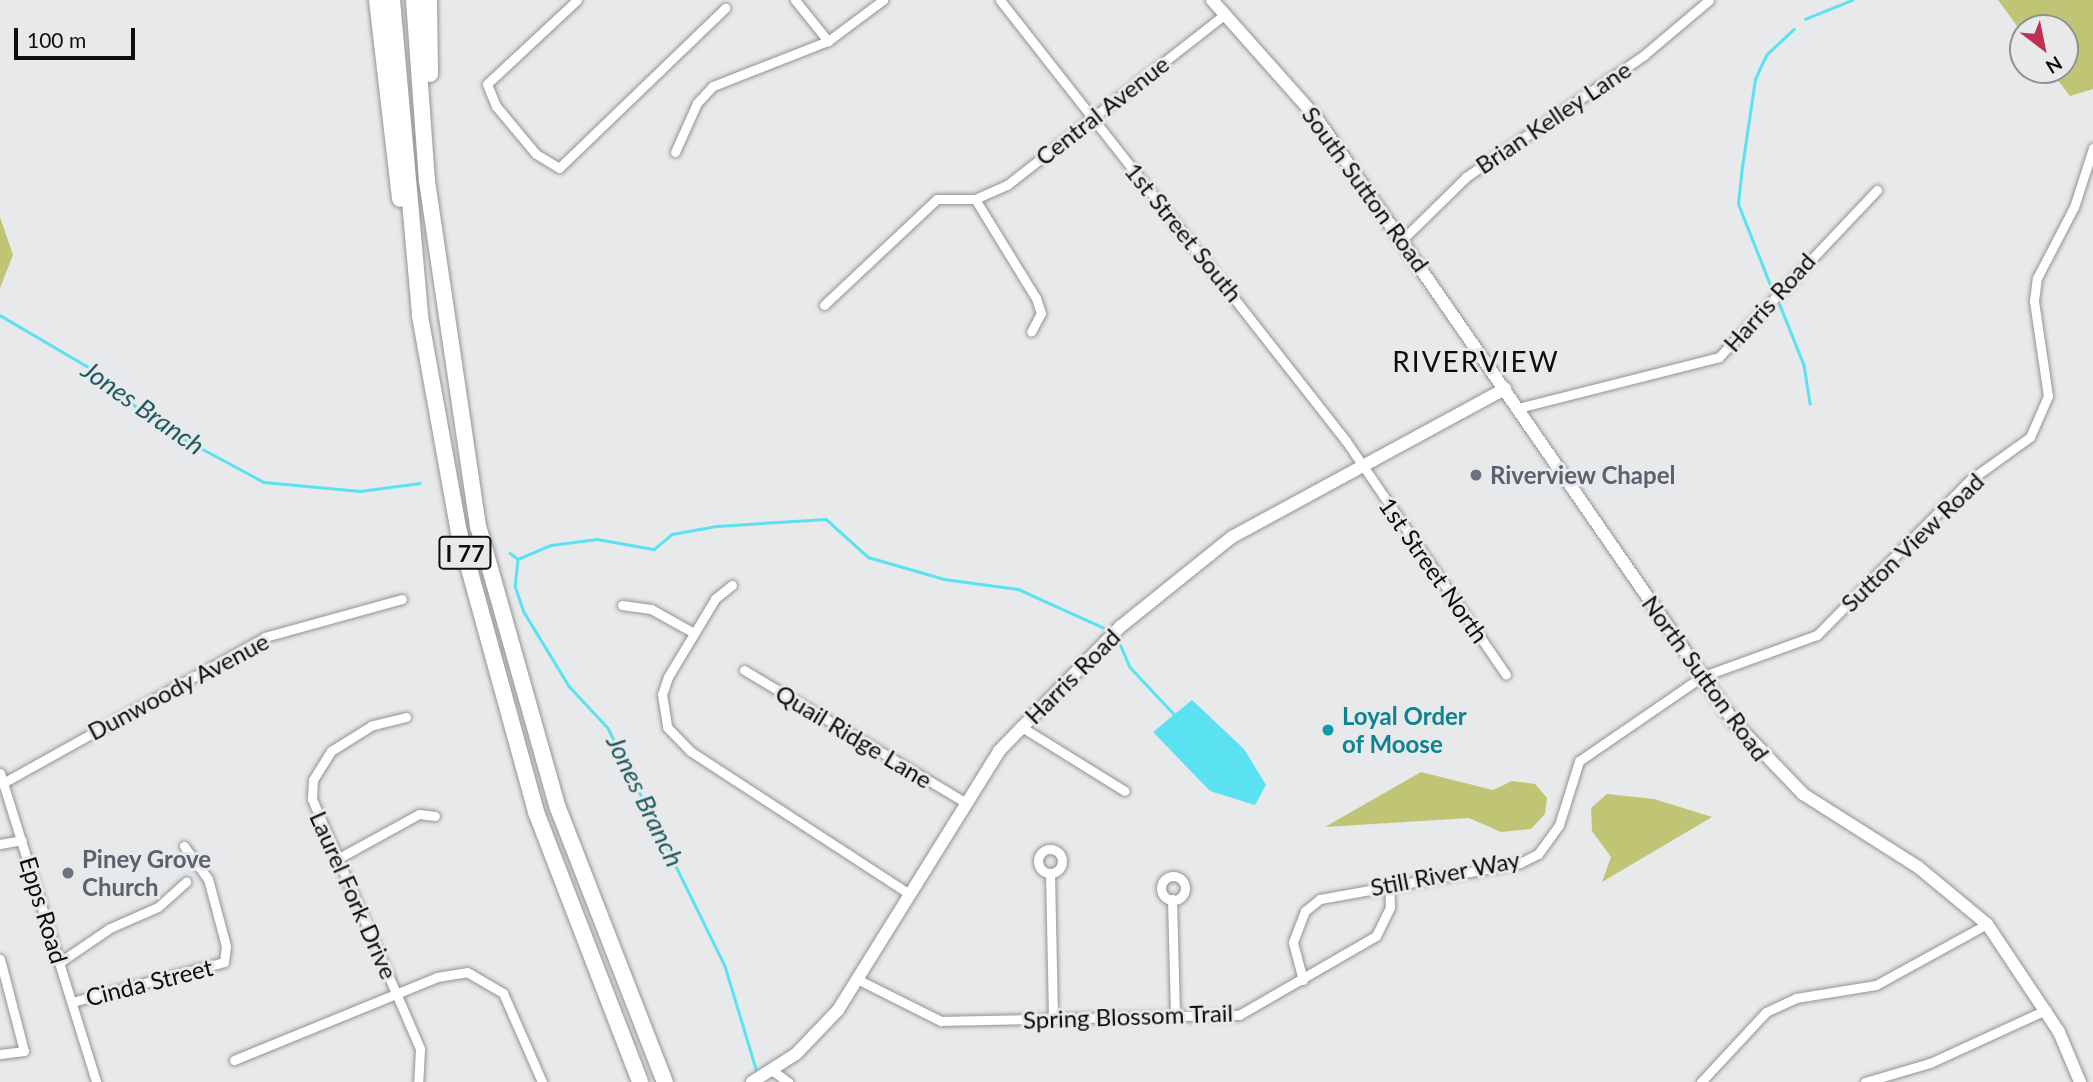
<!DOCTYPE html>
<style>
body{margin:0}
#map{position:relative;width:2093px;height:1082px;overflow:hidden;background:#e7e9eb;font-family:Lato,sans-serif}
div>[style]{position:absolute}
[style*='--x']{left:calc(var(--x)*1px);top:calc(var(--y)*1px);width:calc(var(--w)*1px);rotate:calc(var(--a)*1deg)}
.green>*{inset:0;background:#bfc575}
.water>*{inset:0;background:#5be2f2}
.stream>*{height:2.5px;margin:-1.25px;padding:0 1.25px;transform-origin:1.25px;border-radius:1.25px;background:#5be2f2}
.roads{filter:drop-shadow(0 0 2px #929495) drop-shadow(0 0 2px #929495)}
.street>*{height:9px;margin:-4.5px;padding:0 4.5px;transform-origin:4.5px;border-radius:4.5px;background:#fff}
.street>.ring{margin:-4.5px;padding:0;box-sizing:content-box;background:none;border:9px solid #fff;border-radius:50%}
.secondary>*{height:12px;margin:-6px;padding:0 6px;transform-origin:6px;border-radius:6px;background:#fff}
.highway>*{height:16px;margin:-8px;padding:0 8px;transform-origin:8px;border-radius:8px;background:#fff}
.dots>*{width:19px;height:19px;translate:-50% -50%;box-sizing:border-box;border:4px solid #e7e9eb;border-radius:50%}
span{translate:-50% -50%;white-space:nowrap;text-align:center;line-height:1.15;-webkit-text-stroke:6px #e7e9eb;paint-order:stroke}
.shield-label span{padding:2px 5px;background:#e7e9eb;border:2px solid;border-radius:5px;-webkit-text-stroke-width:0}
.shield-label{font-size:23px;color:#0d0d0e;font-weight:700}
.street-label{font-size:24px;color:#0d0d0e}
.worship-label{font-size:24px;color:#5b616d;font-weight:700}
.left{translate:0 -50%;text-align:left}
.culture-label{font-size:24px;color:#0d838f;font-weight:700}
.water-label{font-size:26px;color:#20595f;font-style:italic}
.quarter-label{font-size:28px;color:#0d0d0e;letter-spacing:2px}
.north{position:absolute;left:2009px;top:14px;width:70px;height:70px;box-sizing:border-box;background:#e7e9eb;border:2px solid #909193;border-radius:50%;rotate:148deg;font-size:19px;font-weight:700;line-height:28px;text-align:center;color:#0d0d0e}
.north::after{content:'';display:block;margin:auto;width:24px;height:32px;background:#c03053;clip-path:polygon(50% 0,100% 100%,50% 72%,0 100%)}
.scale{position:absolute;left:14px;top:28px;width:121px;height:32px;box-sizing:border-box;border:4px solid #0d0d0e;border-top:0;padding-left:9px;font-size:21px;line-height:24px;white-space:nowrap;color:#0d0d0e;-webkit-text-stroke:5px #e7e9eb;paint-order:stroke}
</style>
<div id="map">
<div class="green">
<div style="clip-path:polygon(1998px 0,2093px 0,2093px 89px,2070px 96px,2050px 70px,2065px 70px,2065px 28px,2023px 28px,2023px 34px)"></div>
<div style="clip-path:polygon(0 217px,13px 255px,0 288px)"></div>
<div style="clip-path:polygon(1421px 772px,1493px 790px,1512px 781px,1535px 784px,1547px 798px,1545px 814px,1531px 829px,1501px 832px,1469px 818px,1325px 827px)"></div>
<div style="clip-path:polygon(1607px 794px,1654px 799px,1712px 817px,1602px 882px,1611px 857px,1592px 831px,1591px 808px)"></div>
</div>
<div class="water">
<div style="clip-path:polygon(1192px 700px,1244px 749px,1266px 785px,1255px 805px,1210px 791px,1153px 732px)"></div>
</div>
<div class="stream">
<div style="--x:1805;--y:19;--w:51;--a:-22"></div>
<div style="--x:1772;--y:290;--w:92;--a:-111.6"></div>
<div style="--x:1738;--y:204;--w:30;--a:-84"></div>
<div style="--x:1741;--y:174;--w:96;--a:-81.6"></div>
<div style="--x:1755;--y:79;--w:26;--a:-65"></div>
<div style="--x:1766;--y:55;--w:38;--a:-43"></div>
<div style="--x:1780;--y:305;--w:65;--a:68.2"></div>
<div style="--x:1804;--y:365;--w:39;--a:81"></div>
<div style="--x:0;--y:315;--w:104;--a:30.5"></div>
<div style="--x:90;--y:368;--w:89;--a:40"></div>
<div style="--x:158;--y:425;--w:120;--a:28.3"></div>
<div style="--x:264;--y:482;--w:96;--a:5.4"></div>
<div style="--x:360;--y:491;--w:60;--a:-7.7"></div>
<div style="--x:510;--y:553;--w:10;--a:37"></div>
<div style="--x:518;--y:559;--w:36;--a:-23"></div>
<div style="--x:551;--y:545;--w:46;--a:-7.4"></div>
<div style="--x:597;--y:539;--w:58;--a:10"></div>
<div style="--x:654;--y:549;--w:23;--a:-40"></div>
<div style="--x:672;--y:534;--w:46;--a:-10.1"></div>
<div style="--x:717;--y:526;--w:109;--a:-3.7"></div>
<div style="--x:826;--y:519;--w:57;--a:42.1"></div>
<div style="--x:868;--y:557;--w:79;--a:16.1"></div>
<div style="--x:944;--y:579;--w:75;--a:7.7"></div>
<div style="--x:1018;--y:589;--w:100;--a:24.3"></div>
<div style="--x:518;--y:559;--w:27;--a:96"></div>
<div style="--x:515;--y:586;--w:28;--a:71"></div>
<div style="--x:524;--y:612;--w:87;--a:58.7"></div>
<div style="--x:569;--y:686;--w:57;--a:47.1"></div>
<div style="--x:608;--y:728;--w:265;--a:63.8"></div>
<div style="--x:725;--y:966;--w:108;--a:73.2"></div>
<div style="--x:1118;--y:639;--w:30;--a:67"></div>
<div style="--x:1130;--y:667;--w:64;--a:46.9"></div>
</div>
<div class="roads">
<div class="street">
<div style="--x:577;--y:0;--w:123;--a:137"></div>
<div style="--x:487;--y:84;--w:24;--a:68"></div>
<div style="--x:496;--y:106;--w:62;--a:50.2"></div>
<div style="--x:536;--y:154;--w:27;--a:31"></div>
<div style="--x:559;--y:168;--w:231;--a:-43.9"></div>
<div style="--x:795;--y:0;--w:53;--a:51.2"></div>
<div style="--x:1000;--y:0;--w:561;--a:51.88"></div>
<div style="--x:1346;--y:441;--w:283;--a:55.6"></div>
<div style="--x:675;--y:152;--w:54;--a:-65.8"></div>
<div style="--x:697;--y:103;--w:23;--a:-47"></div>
<div style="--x:713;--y:86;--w:123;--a:-21.4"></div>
<div style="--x:828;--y:41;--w:69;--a:-36.7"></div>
<div style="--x:975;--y:199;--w:116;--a:58.4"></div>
<div style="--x:1036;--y:298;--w:16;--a:72"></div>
<div style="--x:1041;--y:313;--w:21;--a:118"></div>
<div style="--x:1403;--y:239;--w:88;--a:-44.5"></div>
<div style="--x:1466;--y:177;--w:216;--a:-34.4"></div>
<div style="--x:1644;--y:55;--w:85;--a:-40.2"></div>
<div style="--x:824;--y:305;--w:155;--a:-43.2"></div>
<div style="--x:937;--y:199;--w:38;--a:0"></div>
<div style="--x:975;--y:199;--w:35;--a:-24"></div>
<div style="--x:1007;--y:185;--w:278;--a:-38.1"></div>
<div style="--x:1518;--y:408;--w:207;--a:-14.2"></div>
<div style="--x:1719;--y:357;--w:230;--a:-46.6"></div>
<div style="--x:732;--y:585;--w:22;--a:141"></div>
<div style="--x:715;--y:599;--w:91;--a:121.1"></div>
<div style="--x:668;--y:677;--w:18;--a:109"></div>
<div style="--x:662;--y:694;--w:33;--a:81"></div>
<div style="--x:667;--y:727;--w:33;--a:46"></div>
<div style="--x:690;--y:751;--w:262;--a:33.1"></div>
<div style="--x:622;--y:605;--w:29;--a:8"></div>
<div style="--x:651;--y:609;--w:49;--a:29.2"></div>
<div style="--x:744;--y:670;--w:255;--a:30.9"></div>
<div style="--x:406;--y:717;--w:36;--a:166"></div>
<div style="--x:371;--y:726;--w:47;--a:148"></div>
<div style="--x:331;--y:751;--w:34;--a:122"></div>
<div style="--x:313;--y:780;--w:19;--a:93"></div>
<div style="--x:312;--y:799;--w:272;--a:66.6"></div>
<div style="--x:420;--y:1049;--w:33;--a:93"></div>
<div style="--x:1020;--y:726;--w:123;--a:31.8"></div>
<div style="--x:0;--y:773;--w:324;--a:72.7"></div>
<div style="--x:3;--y:783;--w:300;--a:-29.1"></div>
<div style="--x:265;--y:637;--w:142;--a:-15.5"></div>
<div style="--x:0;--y:844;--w:22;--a:-10"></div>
<div class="ring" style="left:1038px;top:849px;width:15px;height:15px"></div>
<div style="--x:339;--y:858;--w:91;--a:-28.8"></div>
<div style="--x:419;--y:814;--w:16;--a:7"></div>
<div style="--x:1050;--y:873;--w:146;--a:88.8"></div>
<div class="ring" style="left:1161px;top:876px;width:15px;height:15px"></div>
<div style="--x:1172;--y:899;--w:118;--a:88.5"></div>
<div style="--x:0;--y:959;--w:95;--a:75.4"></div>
<div style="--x:24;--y:1051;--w:24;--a:173"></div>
<div style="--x:60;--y:962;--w:60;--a:-34.2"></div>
<div style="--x:110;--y:928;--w:52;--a:-23.6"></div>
<div style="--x:158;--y:907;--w:38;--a:-42"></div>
<div style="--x:857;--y:979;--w:94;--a:26.6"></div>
<div style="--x:941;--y:1021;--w:298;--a:-1.2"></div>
<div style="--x:1239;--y:1015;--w:158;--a:-30"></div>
<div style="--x:1376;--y:936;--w:32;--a:-64"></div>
<div style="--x:1390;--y:907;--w:23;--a:-92"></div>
<div style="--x:1303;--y:980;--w:39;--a:-105"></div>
<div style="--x:1293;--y:942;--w:33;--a:-69"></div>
<div style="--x:1305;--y:911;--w:19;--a:-39"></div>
<div style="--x:1320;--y:899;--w:203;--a:-10.2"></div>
<div style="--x:1520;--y:863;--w:20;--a:-27"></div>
<div style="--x:1538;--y:854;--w:36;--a:-54"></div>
<div style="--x:1559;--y:825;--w:67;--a:-72.6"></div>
<div style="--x:1579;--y:761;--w:148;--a:-34.5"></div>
<div style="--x:1701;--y:677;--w:123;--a:-19.9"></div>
<div style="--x:1817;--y:635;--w:218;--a:-45.4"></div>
<div style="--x:1970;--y:480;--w:74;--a:-35.6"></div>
<div style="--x:2030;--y:437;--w:45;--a:-66.3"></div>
<div style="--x:2048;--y:396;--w:96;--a:-98.4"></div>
<div style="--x:2034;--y:301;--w:23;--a:-83"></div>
<div style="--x:2037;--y:278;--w:80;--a:-62.5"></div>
<div style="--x:2074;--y:207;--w:62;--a:-72.1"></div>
<div style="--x:72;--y:1002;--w:157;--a:-14.7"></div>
<div style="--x:224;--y:962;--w:16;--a:-83"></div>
<div style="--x:226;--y:946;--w:69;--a:-105"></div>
<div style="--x:208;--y:879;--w:41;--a:-126"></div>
<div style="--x:234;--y:1060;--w:219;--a:-22.2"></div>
<div style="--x:437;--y:977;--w:30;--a:-9"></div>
<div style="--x:467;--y:972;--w:42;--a:30.3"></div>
<div style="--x:503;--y:993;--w:97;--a:66.3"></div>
<div style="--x:773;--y:1071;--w:19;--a:36"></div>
<div style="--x:1701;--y:1082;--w:96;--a:-47.1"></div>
<div style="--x:1766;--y:1012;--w:33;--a:-25"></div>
<div style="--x:1796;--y:998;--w:81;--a:-9.2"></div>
<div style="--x:1876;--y:985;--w:127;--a:-28.8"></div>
<div style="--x:1865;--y:1082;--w:68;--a:-16.3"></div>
<div style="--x:1930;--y:1063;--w:128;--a:-24.6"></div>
</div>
<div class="secondary">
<div style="--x:1212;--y:0;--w:155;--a:48.4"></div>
<div style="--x:1315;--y:116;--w:737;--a:55.34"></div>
<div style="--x:1734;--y:722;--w:100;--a:46.2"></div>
<div style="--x:1803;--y:794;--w:136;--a:32.4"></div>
<div style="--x:1918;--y:867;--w:89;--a:39.6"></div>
<div style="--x:1987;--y:924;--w:130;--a:56.3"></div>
<div style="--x:2059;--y:1032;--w:54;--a:67.2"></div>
<div style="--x:752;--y:1082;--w:52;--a:-32.5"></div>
<div style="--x:796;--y:1054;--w:61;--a:-46.3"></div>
<div style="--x:838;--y:1010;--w:305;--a:-58.1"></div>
<div style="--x:999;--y:751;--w:173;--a:-45.7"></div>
<div style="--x:1120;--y:627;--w:144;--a:-38.8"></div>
<div style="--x:1232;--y:537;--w:311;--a:-28.5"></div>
</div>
<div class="highway">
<div style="--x:377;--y:0;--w:200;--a:83.4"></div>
<div style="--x:392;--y:0;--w:317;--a:84.9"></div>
<div style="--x:420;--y:316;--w:219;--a:79.8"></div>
<div style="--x:459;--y:532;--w:290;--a:74.6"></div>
<div style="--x:536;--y:812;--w:289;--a:68.9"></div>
<div style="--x:414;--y:0;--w:181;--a:85.9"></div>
<div style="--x:427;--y:181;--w:349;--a:81.6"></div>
<div style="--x:478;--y:526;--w:293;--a:74.2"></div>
<div style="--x:558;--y:808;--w:294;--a:68.7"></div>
<div style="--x:429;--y:0;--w:74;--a:89.2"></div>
</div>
</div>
<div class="dots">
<div style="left:1476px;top:475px;background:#6b7280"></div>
<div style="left:1328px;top:730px;background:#0f9aa8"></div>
<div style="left:68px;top:873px;background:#6b7280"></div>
</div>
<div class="shield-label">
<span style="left:465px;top:553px">I 77</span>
</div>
<div class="street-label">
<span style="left:1102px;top:110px;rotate:-38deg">Central Avenue</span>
<span style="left:1553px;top:117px;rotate:-34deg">Brian Kelley Lane</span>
<span style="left:1366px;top:189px;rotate:54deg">South Sutton Road</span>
<span style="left:1184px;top:232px;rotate:51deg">1st Street South</span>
<span style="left:1769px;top:302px;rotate:-48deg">Harris Road</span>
<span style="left:1912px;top:542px;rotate:-44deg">Sutton View Road</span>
<span style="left:1434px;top:570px;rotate:55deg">1st Street North</span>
<span style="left:1072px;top:676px;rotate:-45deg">Harris Road</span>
<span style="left:1706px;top:678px;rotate:54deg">North Sutton Road</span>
<span style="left:178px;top:686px;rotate:-28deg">Dunwoody Avenue</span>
<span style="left:854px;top:736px;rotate:31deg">Quail Ridge Lane</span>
<span style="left:1445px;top:873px;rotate:-11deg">Still River Way</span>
<span style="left:354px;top:895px;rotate:66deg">Laurel Fork Drive</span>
<span style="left:44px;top:910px;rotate:73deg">Epps Road</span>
<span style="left:149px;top:982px;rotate:-14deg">Cinda Street</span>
<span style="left:1128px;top:1016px;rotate:-2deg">Spring Blossom Trail</span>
</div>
<div class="worship-label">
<span class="left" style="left:1490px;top:475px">Riverview Chapel</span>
<span class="left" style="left:82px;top:873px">Piney Grove<br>Church</span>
</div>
<div class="culture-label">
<span class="left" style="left:1342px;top:730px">Loyal Order<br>of Moose</span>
</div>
<div class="water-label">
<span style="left:143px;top:408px;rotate:35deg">Jones Branch</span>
<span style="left:645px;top:801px;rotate:64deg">Jones Branch</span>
</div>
<div class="quarter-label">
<span style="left:1476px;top:361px">RIVERVIEW</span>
</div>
<div class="north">N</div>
<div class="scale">100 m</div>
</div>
